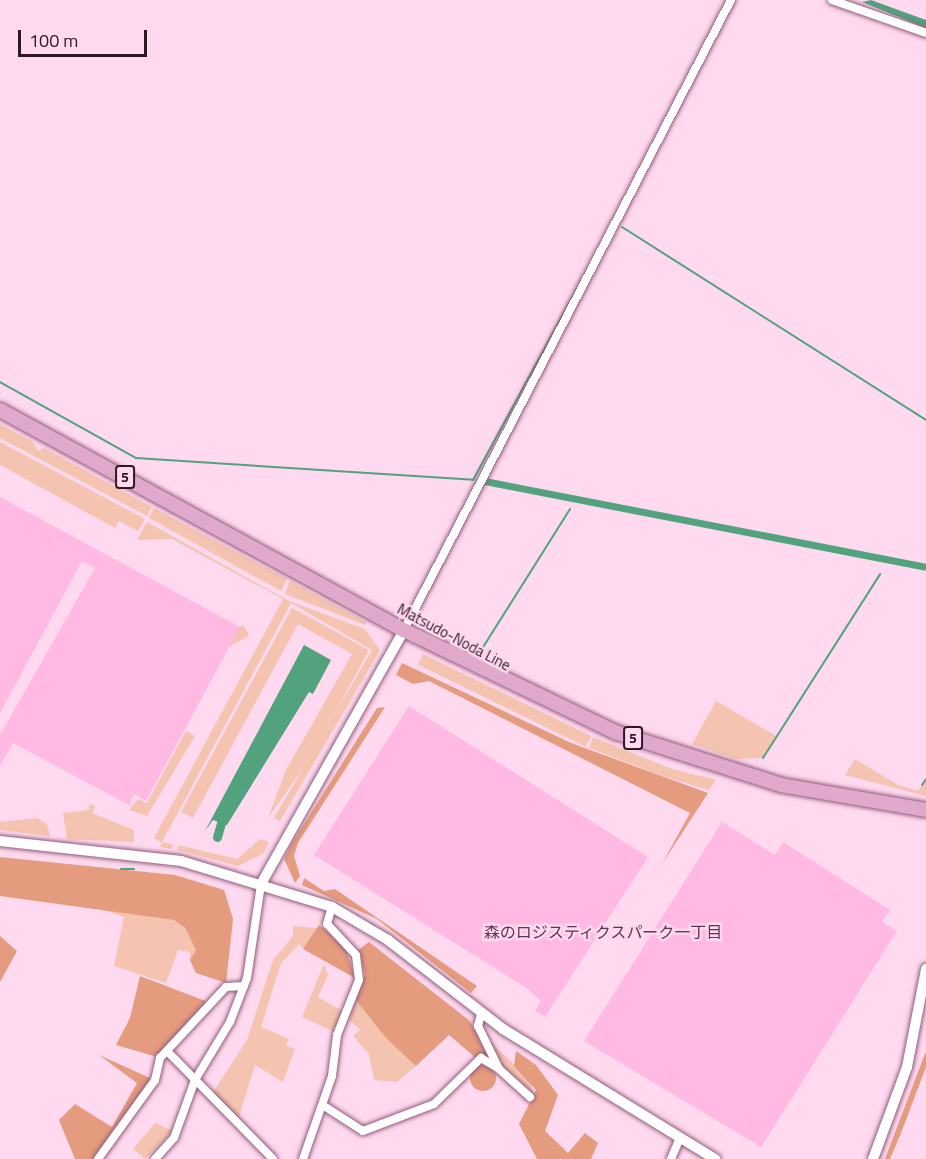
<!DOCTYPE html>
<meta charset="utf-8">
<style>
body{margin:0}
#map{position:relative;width:926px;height:1159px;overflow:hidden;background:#ffd9ef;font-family:"Titillium Web","Noto Sans JP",sans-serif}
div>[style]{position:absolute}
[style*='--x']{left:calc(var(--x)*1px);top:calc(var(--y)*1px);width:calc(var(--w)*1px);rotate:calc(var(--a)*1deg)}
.green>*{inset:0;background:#f4c4b1;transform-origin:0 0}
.forest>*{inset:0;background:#e49b7e}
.round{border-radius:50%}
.water>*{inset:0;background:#52a27e;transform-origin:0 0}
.stream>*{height:2px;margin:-1px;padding:0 1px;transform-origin:1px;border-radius:1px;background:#52a27e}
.canal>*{height:9px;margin:-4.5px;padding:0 4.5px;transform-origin:4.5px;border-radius:4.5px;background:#52a27e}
.building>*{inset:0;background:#ffb9e3}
.roads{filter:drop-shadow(0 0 2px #915b7c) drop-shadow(0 0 2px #915b7c)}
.minor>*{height:8px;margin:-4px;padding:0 4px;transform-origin:4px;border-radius:4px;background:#fff}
.tertiary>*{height:10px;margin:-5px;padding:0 5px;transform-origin:5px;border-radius:5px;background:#fff}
.primary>*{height:14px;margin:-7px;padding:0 7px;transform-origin:7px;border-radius:7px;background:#e0a9cc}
span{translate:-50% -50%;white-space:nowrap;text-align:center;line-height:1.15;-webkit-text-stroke:5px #ffd9ef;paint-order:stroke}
.shield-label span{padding:2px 4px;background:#ffd9ef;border:2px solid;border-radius:4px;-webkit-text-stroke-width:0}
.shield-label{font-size:14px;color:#2f1826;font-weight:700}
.street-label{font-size:15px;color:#2f1826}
.neighbourhood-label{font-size:16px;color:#633151}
.scale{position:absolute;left:18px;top:30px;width:129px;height:27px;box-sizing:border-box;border:3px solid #2f1826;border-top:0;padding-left:8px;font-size:18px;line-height:21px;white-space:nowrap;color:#2f1826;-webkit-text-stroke:4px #ffd9ef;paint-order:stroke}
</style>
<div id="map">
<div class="green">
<div style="clip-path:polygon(0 424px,33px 442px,38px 451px,44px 448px,152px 507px,147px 516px,0 438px)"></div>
<div style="clip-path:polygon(0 442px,145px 519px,138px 531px,119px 521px,115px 528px,0 465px)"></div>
<div style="clip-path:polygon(154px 508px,287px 579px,281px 591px,149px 518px)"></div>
<div style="clip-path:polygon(147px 522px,289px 601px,365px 629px,380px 650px,280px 821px,274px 818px,372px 650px,291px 603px,162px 842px,173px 844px,172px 849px,160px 847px,162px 843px,154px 838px,283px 599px,172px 539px,137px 540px)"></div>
<div style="clip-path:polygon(290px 581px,366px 622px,365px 625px,285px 594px)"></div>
<div style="clip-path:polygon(292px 608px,369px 650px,313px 754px,268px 818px,286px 770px,352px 654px,298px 624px,193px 818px,181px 812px)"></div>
<div style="left:243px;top:625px;width:12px;height:118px;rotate:59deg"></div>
<div style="left:423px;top:654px;width:187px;height:12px;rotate:26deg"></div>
<div style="clip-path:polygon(716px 701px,776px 736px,763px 758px,736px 759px,692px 744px)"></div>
<div style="clip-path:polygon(186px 731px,195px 736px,147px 816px,129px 810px,138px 799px,147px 803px)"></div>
<div style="clip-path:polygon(593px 737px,672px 769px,716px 780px,709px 790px,663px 776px,589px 748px)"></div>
<div style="clip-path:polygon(855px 759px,898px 785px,918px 791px,926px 779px,926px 796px,845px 775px)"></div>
<div style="clip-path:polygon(89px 804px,95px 806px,92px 813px,134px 830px,134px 842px,67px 839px,63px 813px,89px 810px)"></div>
<div style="clip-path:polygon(37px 818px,47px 824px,50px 836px,0 830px,0 822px)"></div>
<div style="clip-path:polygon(260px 839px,269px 842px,263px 854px,238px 866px,177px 850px,178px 845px,237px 859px)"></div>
<div style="clip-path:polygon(95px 907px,174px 920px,185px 928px,196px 950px,190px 960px,190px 952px,178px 950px,166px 983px,114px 966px,124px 917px)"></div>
<div style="clip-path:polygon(293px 926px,318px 928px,303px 949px,299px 944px,281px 963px,261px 1027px,289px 1039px,286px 1046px,295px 1049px,283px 1082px,255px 1065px,238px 1120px,212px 1094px,247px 1040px,273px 960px,293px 936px)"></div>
<div style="clip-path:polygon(324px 964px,328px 975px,318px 997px,343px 1011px,334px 1032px,302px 1017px)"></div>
<div style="clip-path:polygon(356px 1000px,416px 1066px,397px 1082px,374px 1080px,369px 1054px,353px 1036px,360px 1030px,348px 1019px)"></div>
<div style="clip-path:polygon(488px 1032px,489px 1040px,531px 1081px,533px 1095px,502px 1067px,486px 1035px)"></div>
<div style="clip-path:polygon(155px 1123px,173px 1131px,145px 1159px,133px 1149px)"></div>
</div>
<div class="forest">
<div style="clip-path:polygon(402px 663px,571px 743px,708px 793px,662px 864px,690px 813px,429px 681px,413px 684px,396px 675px)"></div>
<div style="clip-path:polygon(385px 707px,298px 843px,294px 856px,300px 876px,295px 883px,284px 859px,292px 843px,377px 708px)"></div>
<div style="clip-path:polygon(0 857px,175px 875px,224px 890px,233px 919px,226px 983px,196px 973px,190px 960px,196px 950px,185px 928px,174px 920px,0 896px)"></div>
<div style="clip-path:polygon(304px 878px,324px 891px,335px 889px,477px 986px,471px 993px,377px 919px,302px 885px)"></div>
<div style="clip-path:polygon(319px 925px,346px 948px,355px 978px,303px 949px)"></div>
<div style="clip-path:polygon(0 936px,17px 951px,0 982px)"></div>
<div style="clip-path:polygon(369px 942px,470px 1021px,491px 1063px,477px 1059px,449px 1035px,416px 1066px,386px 1038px,356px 1000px,365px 974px,358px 950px)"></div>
<div style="clip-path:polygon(140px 976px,208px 1002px,157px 1057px,116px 1045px,130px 1018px)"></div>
<div style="clip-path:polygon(516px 1051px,536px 1065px,558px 1095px,545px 1131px,568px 1153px,585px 1133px,598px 1143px,591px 1159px,537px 1159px,519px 1124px,536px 1090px,514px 1066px)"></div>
<div style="clip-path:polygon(926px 1051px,926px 1067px,901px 1133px,890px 1159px,885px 1159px)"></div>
<div style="clip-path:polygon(99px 1055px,152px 1079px,114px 1138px,93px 1159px,75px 1159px,59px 1120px,75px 1104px,112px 1127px,137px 1083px)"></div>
<div class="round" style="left:470px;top:1065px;width:26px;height:26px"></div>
</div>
<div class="water">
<div style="clip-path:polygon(871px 0,926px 20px,926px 28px,862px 2px)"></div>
<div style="left:485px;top:478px;width:450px;height:7px;rotate:11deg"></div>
<div style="clip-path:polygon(304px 645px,331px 660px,313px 694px,309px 692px,227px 825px,213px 820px,205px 831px)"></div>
</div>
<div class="stream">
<div style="--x:622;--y:227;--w:360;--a:32.4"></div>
<div style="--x:0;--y:382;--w:156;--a:29.2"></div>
<div style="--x:136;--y:458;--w:338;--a:3.7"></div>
<div style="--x:473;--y:480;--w:243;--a:-61.5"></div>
<div style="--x:480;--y:652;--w:169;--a:-57.8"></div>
<div style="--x:763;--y:758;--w:218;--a:-57.5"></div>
<div style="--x:922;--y:785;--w:7;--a:-56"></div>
<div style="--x:121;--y:869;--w:13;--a:0"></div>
</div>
<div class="canal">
<div style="--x:217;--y:837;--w:15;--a:-74"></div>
</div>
<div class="building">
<div style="clip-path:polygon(0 497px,240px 627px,146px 801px,134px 794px,129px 805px,13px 743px,0 766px,0 735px,95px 568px,82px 561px,0 713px)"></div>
<div style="clip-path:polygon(409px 706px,648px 857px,545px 1017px,535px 1011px,541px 1001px,528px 989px,314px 855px)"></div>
<div style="clip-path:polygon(722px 822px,775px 855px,783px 842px,890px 910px,882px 922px,897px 931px,761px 1147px,584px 1041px)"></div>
</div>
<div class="roads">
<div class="minor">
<div style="--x:832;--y:0;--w:100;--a:19.3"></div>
<div style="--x:404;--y:630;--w:710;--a:-62.57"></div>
<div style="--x:167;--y:1051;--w:151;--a:45.5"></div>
<div style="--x:499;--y:1069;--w:42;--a:42.1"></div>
<div style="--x:324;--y:1106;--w:46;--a:32.7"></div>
<div style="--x:363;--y:1131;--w:76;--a:-20.8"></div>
<div style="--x:434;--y:1104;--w:66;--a:-44.4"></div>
<div style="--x:481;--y:1058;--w:21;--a:31"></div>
<div style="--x:499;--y:1069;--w:48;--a:-116"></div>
<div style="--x:478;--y:1026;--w:12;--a:-76"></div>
<div style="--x:98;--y:1159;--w:97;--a:-54.2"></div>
<div style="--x:155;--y:1080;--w:23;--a:-77"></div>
<div style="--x:160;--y:1058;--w:97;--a:-47.1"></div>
<div style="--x:226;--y:987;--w:18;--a:-3"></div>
<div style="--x:155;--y:1159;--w:28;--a:-48"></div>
<div style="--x:174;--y:1138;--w:62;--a:-70.1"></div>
<div style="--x:195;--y:1080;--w:68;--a:-58.9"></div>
<div style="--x:230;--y:1022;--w:47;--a:-68.9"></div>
<div style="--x:247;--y:978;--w:95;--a:-81.5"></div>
<div style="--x:303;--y:1159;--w:88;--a:-70.7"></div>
<div style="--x:332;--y:1076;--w:41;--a:-83"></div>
<div style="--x:337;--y:1035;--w:59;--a:-68.2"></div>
<div style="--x:359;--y:980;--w:25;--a:-97"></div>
<div style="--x:356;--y:955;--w:42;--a:-133.1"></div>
<div style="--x:327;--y:924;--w:18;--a:-74"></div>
<div style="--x:671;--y:1159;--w:23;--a:-67"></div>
</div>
<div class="tertiary">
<div style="--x:0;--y:841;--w:182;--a:6.3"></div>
<div style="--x:181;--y:861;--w:158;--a:16.9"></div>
<div style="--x:332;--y:907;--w:65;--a:30.5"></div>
<div style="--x:388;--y:940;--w:145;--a:37.7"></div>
<div style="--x:503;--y:1029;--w:249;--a:31.5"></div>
<div style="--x:261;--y:884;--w:291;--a:-60.6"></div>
<div style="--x:873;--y:1159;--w:98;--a:-69.7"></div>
<div style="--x:907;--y:1067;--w:100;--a:-79"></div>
</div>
<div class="primary">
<div style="--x:0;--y:410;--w:460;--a:28.6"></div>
<div style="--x:404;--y:630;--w:234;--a:25.8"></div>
<div style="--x:615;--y:732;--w:174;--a:17.7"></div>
<div style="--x:781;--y:785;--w:147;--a:9.8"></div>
</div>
</div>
<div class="shield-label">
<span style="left:125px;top:477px">5</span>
<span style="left:633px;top:738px">5</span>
</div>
<div class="street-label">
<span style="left:454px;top:637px;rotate:28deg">Matsudo-Noda Line</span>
</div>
<div class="neighbourhood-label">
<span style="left:603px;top:932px">森のロジスティクスパーク一丁目</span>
</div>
<div class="scale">100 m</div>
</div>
